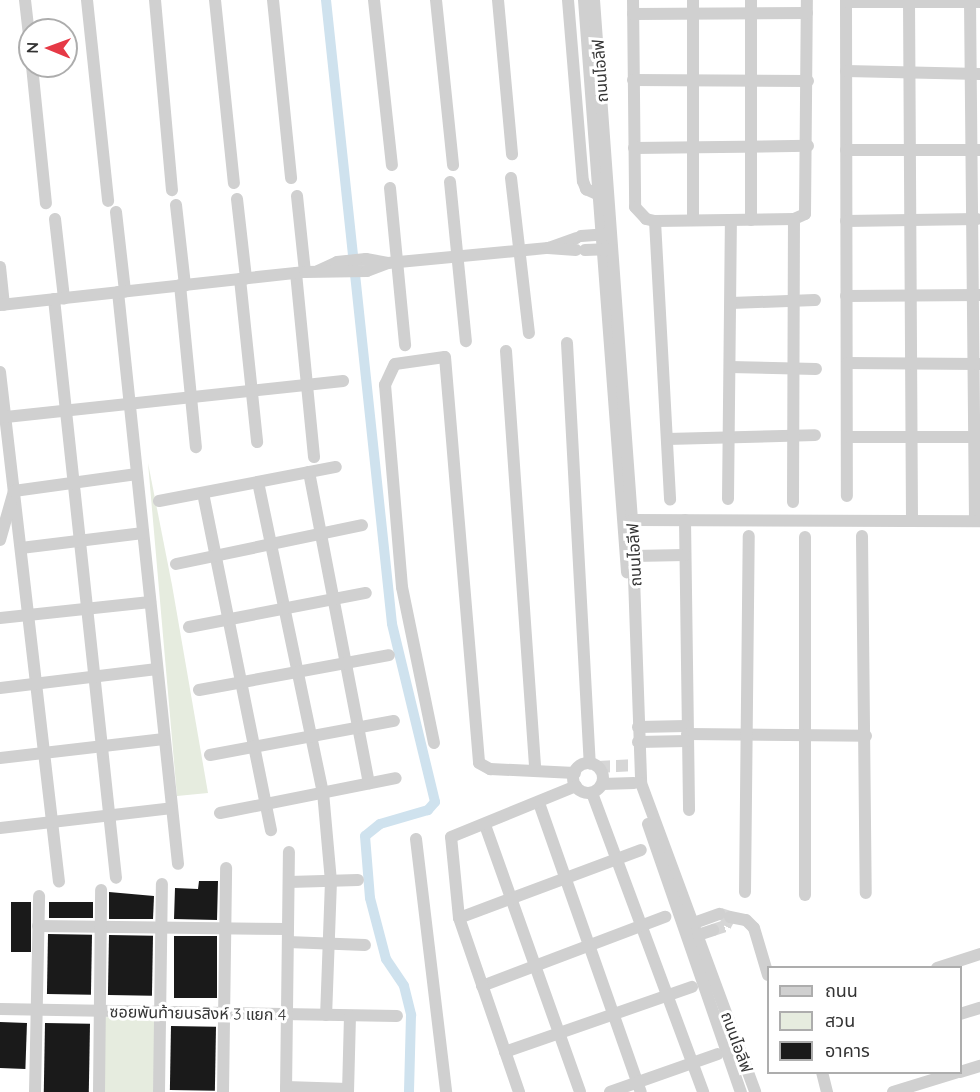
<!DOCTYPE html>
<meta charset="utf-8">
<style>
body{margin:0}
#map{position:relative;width:980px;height:1092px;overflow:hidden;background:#fff;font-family:Quicksand,"Noto Sans Thai",sans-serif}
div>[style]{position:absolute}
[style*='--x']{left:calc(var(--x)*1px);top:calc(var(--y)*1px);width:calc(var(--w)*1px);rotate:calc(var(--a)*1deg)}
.green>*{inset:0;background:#e6ecdf;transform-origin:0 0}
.canal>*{height:10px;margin:-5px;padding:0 5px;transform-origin:5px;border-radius:5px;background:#cfe2ee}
.building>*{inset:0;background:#1a1a1a;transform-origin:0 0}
.minor-tunnel>*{height:12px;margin-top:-6px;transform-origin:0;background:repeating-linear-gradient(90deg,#d6d6d6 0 12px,transparent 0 18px)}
.minor>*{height:12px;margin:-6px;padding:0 6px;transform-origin:6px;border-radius:6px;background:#d0d0d0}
.minor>.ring{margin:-6px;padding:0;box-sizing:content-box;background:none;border:12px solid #d0d0d0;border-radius:50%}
span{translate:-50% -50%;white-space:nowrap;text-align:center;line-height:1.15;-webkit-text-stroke:6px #fff;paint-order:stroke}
.street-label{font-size:16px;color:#333}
.legend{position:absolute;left:767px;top:966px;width:195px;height:108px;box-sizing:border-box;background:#fff;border:2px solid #adadad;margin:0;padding:8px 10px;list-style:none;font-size:18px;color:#333}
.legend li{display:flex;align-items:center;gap:12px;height:30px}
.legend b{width:30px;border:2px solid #adadad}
.north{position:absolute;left:18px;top:18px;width:60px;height:60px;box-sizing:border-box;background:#fff;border:2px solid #adadad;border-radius:50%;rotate:271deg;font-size:16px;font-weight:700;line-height:24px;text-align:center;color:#333}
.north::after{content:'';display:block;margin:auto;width:21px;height:27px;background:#e63946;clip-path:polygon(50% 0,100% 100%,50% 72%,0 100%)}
</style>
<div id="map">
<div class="green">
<div style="clip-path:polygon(148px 463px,172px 585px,208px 793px,177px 796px)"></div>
<div style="left:104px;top:1017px;width:52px;height:75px;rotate:2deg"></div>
</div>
<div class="canal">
<div style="--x:326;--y:0;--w:627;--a:83.96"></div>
<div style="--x:392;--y:624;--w:183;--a:76.4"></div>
<div style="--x:435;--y:802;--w:11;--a:131"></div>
<div style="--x:428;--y:810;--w:50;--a:163.7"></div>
<div style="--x:380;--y:824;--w:19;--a:141"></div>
<div style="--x:365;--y:836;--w:62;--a:85.4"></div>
<div style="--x:370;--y:898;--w:63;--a:75.3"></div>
<div style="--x:386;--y:959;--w:32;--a:56"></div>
<div style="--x:404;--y:986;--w:30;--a:76"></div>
<div style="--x:411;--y:1015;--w:77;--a:91.5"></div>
</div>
<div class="building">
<div style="clip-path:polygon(199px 881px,218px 881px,217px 920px,174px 919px,175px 888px,198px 889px)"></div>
<div style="clip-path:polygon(109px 892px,154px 896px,153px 919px,109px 919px)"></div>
<div style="left:11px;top:902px;width:20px;height:50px"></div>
<div style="left:49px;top:902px;width:44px;height:16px"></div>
<div style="left:48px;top:934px;width:44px;height:60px;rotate:1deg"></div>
<div style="left:109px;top:935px;width:44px;height:60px;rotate:1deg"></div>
<div style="left:174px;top:936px;width:43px;height:62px"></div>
<div style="left:0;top:1022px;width:27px;height:46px;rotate:2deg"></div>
<div style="left:45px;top:1023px;width:45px;height:69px;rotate:1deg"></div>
<div style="left:171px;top:1026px;width:45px;height:64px;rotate:1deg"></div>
</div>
<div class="minor-tunnel">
<div style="--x:598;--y:767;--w:33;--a:-3"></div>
<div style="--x:713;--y:930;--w:13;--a:-18"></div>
<div style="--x:725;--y:926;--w:10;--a:-61"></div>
<div style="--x:730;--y:917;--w:10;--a:-163"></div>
</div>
<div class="minor">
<div style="--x:25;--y:0;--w:44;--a:83.5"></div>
<div style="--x:87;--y:0;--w:202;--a:84"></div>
<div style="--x:155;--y:0;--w:191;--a:84.9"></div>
<div style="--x:215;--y:0;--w:184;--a:84.1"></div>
<div style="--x:273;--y:0;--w:179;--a:84.2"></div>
<div style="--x:374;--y:0;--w:166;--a:83.8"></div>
<div style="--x:436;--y:0;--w:166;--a:84.1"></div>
<div style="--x:498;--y:0;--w:155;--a:84.8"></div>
<div style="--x:568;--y:0;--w:182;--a:85.3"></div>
<div style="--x:583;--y:181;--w:9;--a:69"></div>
<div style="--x:586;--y:189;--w:14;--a:25"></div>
<div style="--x:584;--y:0;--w:574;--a:85.7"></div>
<div style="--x:594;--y:0;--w:521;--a:85.82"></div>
<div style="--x:632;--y:520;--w:263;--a:88"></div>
<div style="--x:641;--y:783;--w:329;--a:69.7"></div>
<div style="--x:633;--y:0;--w:207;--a:89.4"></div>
<div style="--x:635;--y:207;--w:16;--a:47"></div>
<div style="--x:646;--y:219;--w:9;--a:13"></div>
<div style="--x:655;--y:221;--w:139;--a:-0.8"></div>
<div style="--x:794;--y:219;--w:12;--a:-24"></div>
<div style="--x:805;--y:214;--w:214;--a:-89.5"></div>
<div style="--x:751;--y:0;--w:220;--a:90"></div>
<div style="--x:846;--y:0;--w:496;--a:89.9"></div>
<div style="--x:909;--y:0;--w:520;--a:89.67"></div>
<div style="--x:970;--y:0;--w:521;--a:89.45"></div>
<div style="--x:846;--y:2;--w:134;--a:0"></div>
<div style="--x:633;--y:14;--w:174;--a:-0.3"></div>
<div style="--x:32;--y:66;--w:138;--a:84.2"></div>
<div style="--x:846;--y:71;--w:134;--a:1.3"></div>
<div style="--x:633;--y:80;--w:175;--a:0.3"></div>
<div style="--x:634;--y:148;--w:174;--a:-0.7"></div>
<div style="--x:846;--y:150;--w:134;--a:0"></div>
<div style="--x:511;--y:178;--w:156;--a:83.4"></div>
<div style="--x:450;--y:182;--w:160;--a:84.3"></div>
<div style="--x:390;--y:188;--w:158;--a:84.5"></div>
<div style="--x:297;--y:196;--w:76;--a:84"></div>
<div style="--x:237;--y:199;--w:80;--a:83.5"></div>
<div style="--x:176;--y:205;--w:81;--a:83.6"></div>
<div style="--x:116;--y:212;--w:80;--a:83.5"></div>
<div style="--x:55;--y:219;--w:80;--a:83.5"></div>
<div style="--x:693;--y:220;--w:220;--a:-90"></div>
<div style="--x:655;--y:221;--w:279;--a:86.9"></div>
<div style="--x:846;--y:221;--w:131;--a:-0.9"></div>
<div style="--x:581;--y:236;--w:28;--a:-4"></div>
<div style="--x:549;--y:248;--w:29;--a:-20"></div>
<div style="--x:585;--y:250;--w:26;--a:-2"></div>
<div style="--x:0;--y:267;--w:38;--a:84"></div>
<div style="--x:318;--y:271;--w:21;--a:-25"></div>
<div style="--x:337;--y:262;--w:29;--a:-6"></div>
<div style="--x:366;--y:259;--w:22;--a:10"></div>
<div style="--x:388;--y:263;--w:161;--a:-5.4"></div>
<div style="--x:548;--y:248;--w:28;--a:4"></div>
<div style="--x:296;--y:273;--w:185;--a:84.4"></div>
<div style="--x:240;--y:279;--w:164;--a:84"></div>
<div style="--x:180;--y:285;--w:163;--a:84.4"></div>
<div style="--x:118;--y:292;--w:575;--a:84.01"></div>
<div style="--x:846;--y:296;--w:134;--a:-0.4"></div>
<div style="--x:54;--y:299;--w:582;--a:83.89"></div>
<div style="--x:731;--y:303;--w:84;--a:-2"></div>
<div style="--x:0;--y:305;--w:307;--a:-6.2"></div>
<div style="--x:305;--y:272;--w:62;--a:-0.9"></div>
<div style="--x:367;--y:271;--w:22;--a:-21"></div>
<div style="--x:567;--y:343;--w:421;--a:86.9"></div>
<div style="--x:506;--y:351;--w:420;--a:86"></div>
<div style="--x:847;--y:363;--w:133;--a:0.4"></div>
<div style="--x:730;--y:367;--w:86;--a:1.3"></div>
<div style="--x:0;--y:372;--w:513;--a:83.4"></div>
<div style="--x:6;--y:417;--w:339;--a:-6.1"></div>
<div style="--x:847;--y:437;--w:133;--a:0"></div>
<div style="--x:667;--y:439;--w:148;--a:-1.5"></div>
<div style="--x:309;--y:472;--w:317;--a:79.1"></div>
<div style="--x:258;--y:482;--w:317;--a:78.2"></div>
<div style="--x:323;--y:792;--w:89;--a:84.9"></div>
<div style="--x:331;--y:881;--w:134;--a:92.1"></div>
<div style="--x:203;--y:493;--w:344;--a:78.6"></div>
<div style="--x:728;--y:499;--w:279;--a:-89.4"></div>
<div style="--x:159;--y:501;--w:180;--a:-10.9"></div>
<div style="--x:793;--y:502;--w:283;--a:-89.8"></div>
<div style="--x:632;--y:520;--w:348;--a:0.2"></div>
<div style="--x:685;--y:520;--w:290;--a:89.2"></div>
<div style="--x:862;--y:536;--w:357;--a:89.4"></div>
<div style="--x:805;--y:537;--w:358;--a:90"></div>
<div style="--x:0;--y:540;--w:51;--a:-74.1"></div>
<div style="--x:14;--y:491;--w:124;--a:-7.9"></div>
<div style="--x:21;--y:548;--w:123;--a:-7"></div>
<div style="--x:634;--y:556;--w:51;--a:-1.1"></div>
<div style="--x:176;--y:564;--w:190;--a:-11.8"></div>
<div style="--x:0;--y:618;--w:151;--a:-6.1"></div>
<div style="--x:189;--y:627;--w:180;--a:-10.9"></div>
<div style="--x:0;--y:688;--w:158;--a:-6.9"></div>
<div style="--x:199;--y:690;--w:193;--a:-10.4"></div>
<div style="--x:638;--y:727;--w:49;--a:-1.2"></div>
<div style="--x:687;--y:734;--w:179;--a:0.6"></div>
<div style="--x:638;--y:742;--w:49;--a:-1.2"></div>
<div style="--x:434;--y:743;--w:159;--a:-101.6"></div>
<div style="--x:402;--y:587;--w:203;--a:-94.8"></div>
<div style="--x:385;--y:385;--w:23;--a:-65"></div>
<div style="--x:395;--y:364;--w:50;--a:-8"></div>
<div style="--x:445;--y:357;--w:407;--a:85.2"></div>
<div style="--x:479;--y:763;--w:13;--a:29"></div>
<div style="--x:490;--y:769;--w:85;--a:2.7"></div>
<div style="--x:210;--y:755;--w:187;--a:-10.5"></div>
<div style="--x:0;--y:758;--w:165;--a:-6.6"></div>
<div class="ring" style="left:573px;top:763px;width:18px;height:18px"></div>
<div style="--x:602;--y:784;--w:32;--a:-2"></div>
<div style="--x:592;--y:793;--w:319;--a:69.6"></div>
<div style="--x:539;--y:803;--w:306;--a:70.6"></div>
<div style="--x:220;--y:813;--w:179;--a:-11.2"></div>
<div style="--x:648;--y:824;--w:284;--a:70.9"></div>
<div style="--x:485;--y:825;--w:283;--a:70.4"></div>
<div style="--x:0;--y:828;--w:173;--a:-6.6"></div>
<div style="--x:416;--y:839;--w:255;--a:83.2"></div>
<div style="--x:289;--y:882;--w:69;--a:-1.7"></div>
<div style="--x:745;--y:892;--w:356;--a:-89.4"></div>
<div style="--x:730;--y:917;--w:16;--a:11"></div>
<div style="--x:746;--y:920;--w:11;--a:45"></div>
<div style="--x:754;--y:928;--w:49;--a:73.4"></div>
<div style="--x:459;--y:918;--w:194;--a:-20.5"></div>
<div style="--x:694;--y:923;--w:27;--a:-20"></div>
<div style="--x:38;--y:926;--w:250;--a:0.7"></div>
<div style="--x:698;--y:935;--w:16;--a:-18"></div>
<div style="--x:288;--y:942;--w:77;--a:2.2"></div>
<div style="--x:937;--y:968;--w:45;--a:-18"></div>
<div style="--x:482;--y:986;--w:196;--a:-20.7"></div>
<div style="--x:0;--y:1009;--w:397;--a:1"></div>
<div style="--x:960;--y:1014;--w:21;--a:-17"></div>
<div style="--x:505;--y:1052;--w:198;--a:-19.2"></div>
<div style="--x:822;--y:1072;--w:21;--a:76"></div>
<div style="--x:960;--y:1072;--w:21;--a:-17"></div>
<div style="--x:286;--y:1087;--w:62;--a:1.8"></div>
<div style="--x:35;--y:1092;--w:196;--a:-88.8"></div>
<div style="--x:99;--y:1092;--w:202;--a:-89.4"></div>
<div style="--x:159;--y:1092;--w:208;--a:-89.2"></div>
<div style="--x:223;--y:1092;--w:224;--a:-89.2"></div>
<div style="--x:286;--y:1092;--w:240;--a:-89.3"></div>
<div style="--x:348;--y:1092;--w:76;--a:-88.5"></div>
<div style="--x:519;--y:1092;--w:184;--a:-109"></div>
<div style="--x:459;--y:918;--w:81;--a:-95.6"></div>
<div style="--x:451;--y:837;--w:135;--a:-22.2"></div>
<div style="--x:610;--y:1092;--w:114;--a:-19.4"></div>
<div style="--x:893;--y:1092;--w:68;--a:-17.1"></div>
</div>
<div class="street-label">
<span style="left:600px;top:71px;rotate:-94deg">ถนนไอลีฟ</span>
<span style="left:634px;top:555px;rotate:-93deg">ถนนไอลีฟ</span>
<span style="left:198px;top:1013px;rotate:1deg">ซอยพันท้ายนรสิงห์ 3 แยก 4</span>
<span style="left:737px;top:1042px;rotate:70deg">ถนนไอลีฟ</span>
</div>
<ul class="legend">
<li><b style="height:8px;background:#d0d0d0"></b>ถนน</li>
<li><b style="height:16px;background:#e6ecdf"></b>สวน</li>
<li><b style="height:16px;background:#1a1a1a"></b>อาคาร</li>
</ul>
<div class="north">N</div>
</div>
